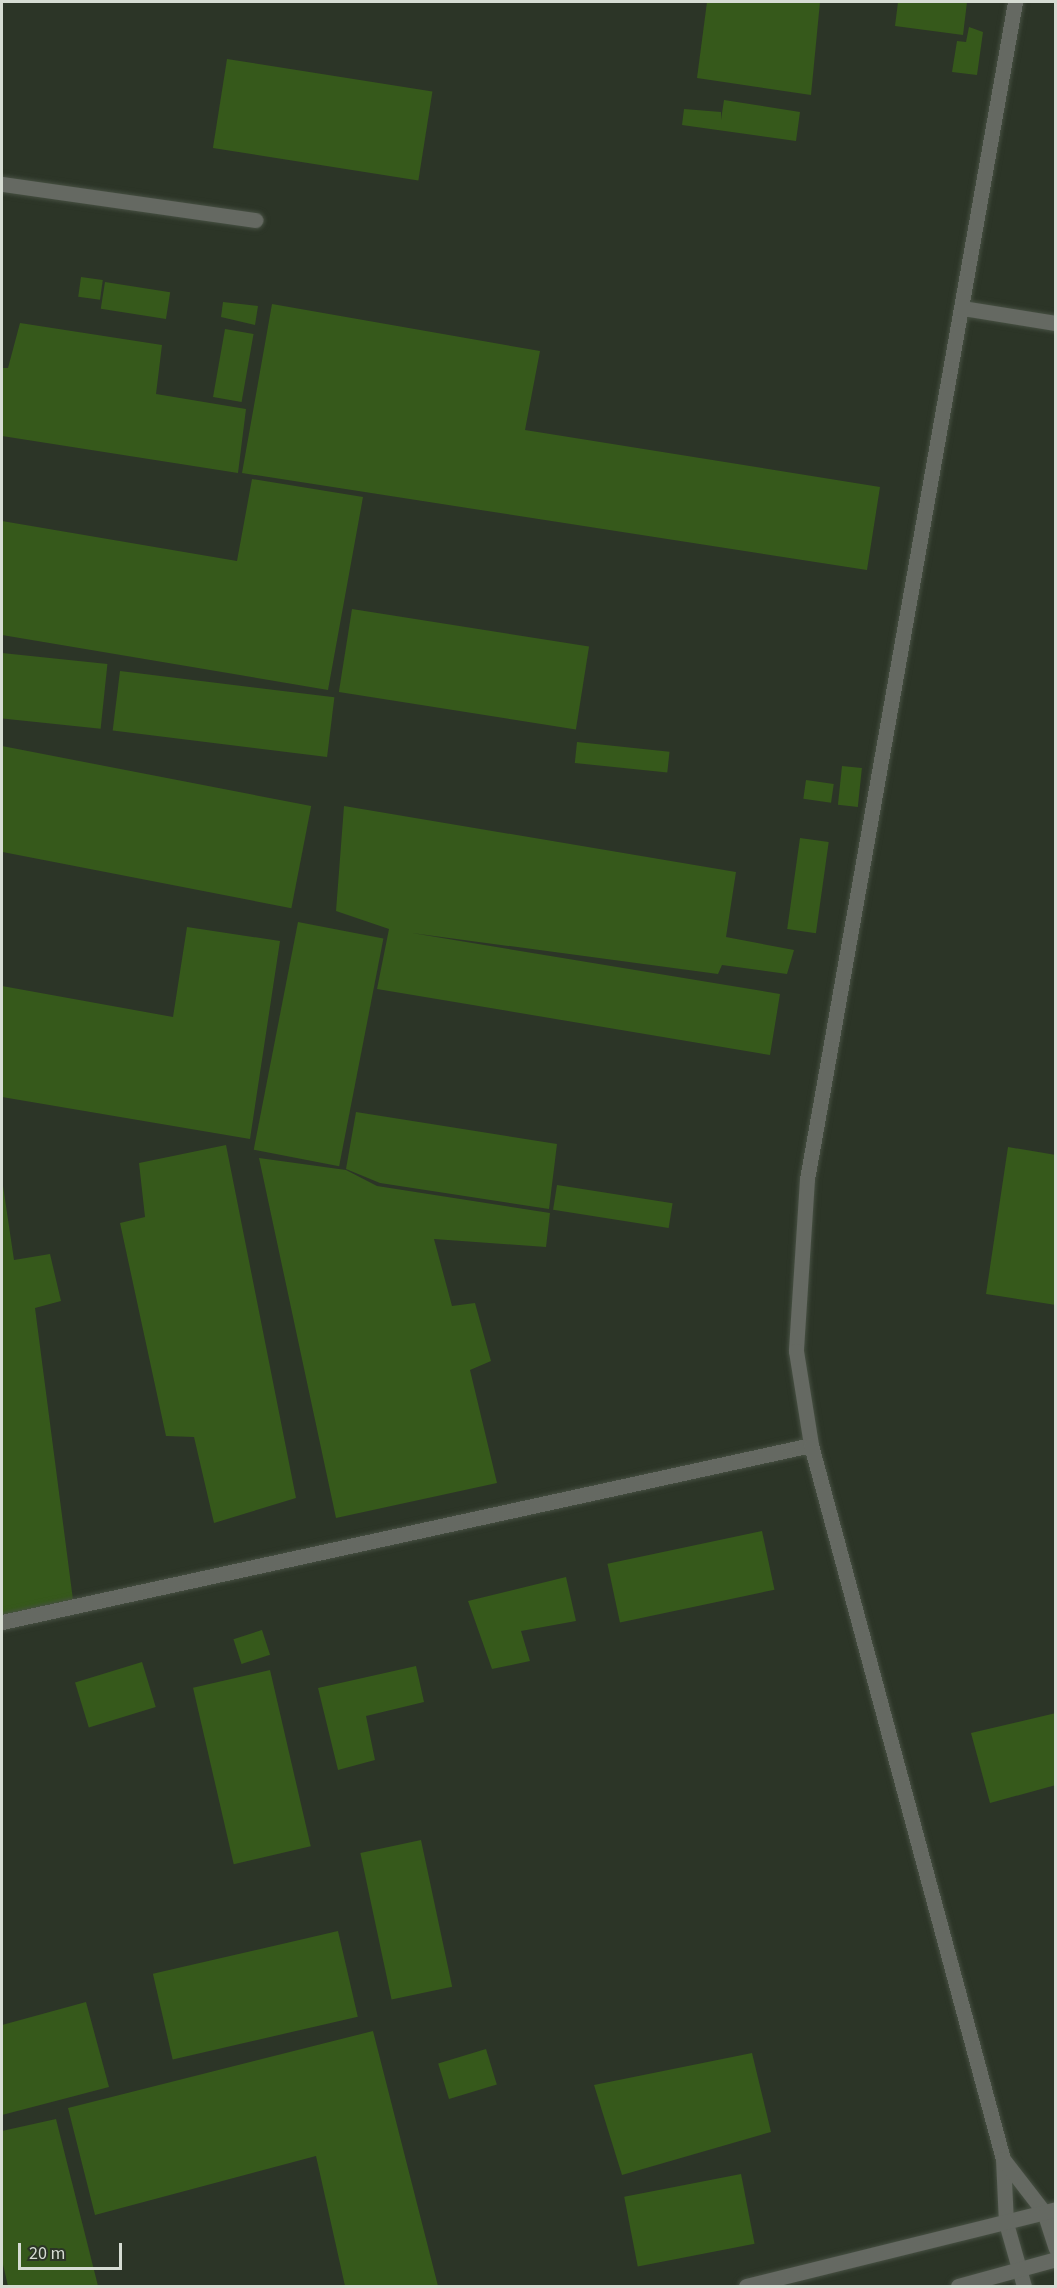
<!DOCTYPE html>
<style>
body{margin:0}
#map{position:relative;width:1057px;height:2288px;overflow:hidden;background:#2c3527;font-family:"Source Sans 3",sans-serif}
div>[style]{position:absolute}
[style*='--x']{left:calc(var(--x)*1px);top:calc(var(--y)*1px);width:calc(var(--w)*1px);rotate:calc(var(--a)*1deg)}
.building>*{inset:0;background:#36591b;transform-origin:0 0}
.roads{filter:drop-shadow(0 0 2px #475043) drop-shadow(0 0 2px #475043)}
.minor>*{height:15px;margin:-7.5px;padding:0 7.5px;transform-origin:7.5px;border-radius:7.5px;background:#656962}
.tertiary>*{height:15px;margin:-7.5px;padding:0 7.5px;transform-origin:7.5px;border-radius:7.5px;background:#656962}
span{translate:-50% -50%;white-space:nowrap;text-align:center;line-height:1.15;-webkit-text-stroke:4.5px #2c3527;paint-order:stroke}
.frame{position:absolute;inset:0;border:3px solid #d6dcd3;pointer-events:none}
.scale{position:absolute;left:18px;top:2243px;width:104px;height:27px;box-sizing:border-box;border:3px solid #d6dcd3;border-top:0;padding-left:8px;font-size:18px;line-height:21px;white-space:nowrap;color:#d6dcd3;-webkit-text-stroke:4px #2c3527;paint-order:stroke}
</style>
<div id="map">
<div class="building">
<div style="clip-path:polygon(707px 2px,820px 2px,811px 95px,697px 78px)"></div>
<div style="clip-path:polygon(898px 2px,967px 2px,963px 35px,895px 26px)"></div>
<div style="clip-path:polygon(969px 27px,983px 32px,977px 75px,952px 72px,957px 41px,966px 42px)"></div>
<div style="left:227px;top:59px;width:208px;height:90px;rotate:9deg"></div>
<div style="clip-path:polygon(724px 100px,800px 112px,796px 141px,682px 125px,684px 109px,721px 112px,721px 120px)"></div>
<div style="left:81px;top:277px;width:22px;height:20px;rotate:8deg"></div>
<div style="left:105px;top:282px;width:66px;height:27px;rotate:9deg"></div>
<div style="clip-path:polygon(223px 302px,258px 306px,255px 325px,221px 317px)"></div>
<div style="clip-path:polygon(272px 304px,540px 351px,525px 430px,880px 487px,867px 570px,242px 473px)"></div>
<div style="clip-path:polygon(20px 323px,162px 345px,156px 394px,246px 409px,238px 473px,2px 436px,2px 368px,8px 368px)"></div>
<div style="left:225px;top:329px;width:29px;height:69px;rotate:10deg"></div>
<div style="clip-path:polygon(252px 479px,363px 497px,328px 690px,2px 635px,2px 521px,237px 561px)"></div>
<div style="left:352px;top:609px;width:240px;height:84px;rotate:9deg"></div>
<div style="left:2px;top:653px;width:106px;height:65px;rotate:6deg"></div>
<div style="left:120px;top:671px;width:216px;height:60px;rotate:7deg"></div>
<div style="left:577px;top:742px;width:93px;height:21px;rotate:6deg"></div>
<div style="left:2px;top:746px;width:315px;height:104px;rotate:11deg"></div>
<div style="left:842px;top:766px;width:20px;height:39px;rotate:6deg"></div>
<div style="left:806px;top:780px;width:28px;height:19px;rotate:8deg"></div>
<div style="clip-path:polygon(344px 806px,736px 872px,726px 937px,794px 950px,787px 974px,722px 965px,718px 974px,412px 933px,780px 994px,770px 1055px,377px 989px,389px 929px,336px 911px)"></div>
<div style="left:800px;top:838px;width:29px;height:92px;rotate:8deg"></div>
<div style="left:298px;top:922px;width:87px;height:232px;rotate:11deg"></div>
<div style="clip-path:polygon(187px 927px,280px 941px,250px 1139px,2px 1097px,2px 986px,173px 1017px)"></div>
<div style="clip-path:polygon(356px 1112px,557px 1144px,549px 1209px,380px 1183px,346px 1169px)"></div>
<div style="clip-path:polygon(226px 1145px,296px 1498px,214px 1523px,194px 1437px,166px 1436px,120px 1223px,145px 1217px,139px 1163px)"></div>
<div style="clip-path:polygon(1008px 1147px,1056px 1155px,1056px 1305px,986px 1294px)"></div>
<div style="clip-path:polygon(259px 1158px,346px 1170px,377px 1186px,550px 1213px,546px 1247px,434px 1239px,452px 1306px,475px 1303px,491px 1361px,470px 1370px,497px 1483px,336px 1518px)"></div>
<div style="clip-path:polygon(2px 1179px,14px 1260px,50px 1254px,61px 1301px,35px 1308px,73px 1600px,2px 1618px)"></div>
<div style="left:557px;top:1185px;width:117px;height:25px;rotate:9deg"></div>
<div style="left:762px;top:1531px;width:60px;height:158px;rotate:78deg"></div>
<div style="clip-path:polygon(566px 1577px,576px 1621px,521px 1631px,530px 1661px,492px 1669px,468px 1601px)"></div>
<div style="left:262px;top:1630px;width:26px;height:30px;rotate:72deg"></div>
<div style="left:142px;top:1662px;width:47px;height:70px;rotate:73deg"></div>
<div style="clip-path:polygon(416px 1666px,424px 1702px,366px 1716px,375px 1760px,338px 1770px,318px 1688px)"></div>
<div style="left:270px;top:1670px;width:181px;height:79px;rotate:77deg"></div>
<div style="clip-path:polygon(1056px 1713px,1056px 1785px,990px 1803px,971px 1733px)"></div>
<div style="left:421px;top:1840px;width:150px;height:62px;rotate:78deg"></div>
<div style="left:338px;top:1931px;width:88px;height:190px;rotate:77deg"></div>
<div style="clip-path:polygon(86px 2002px,109px 2087px,2px 2115px,2px 2025px)"></div>
<div style="clip-path:polygon(373px 2031px,438px 2286px,345px 2286px,316px 2156px,95px 2215px,68px 2108px)"></div>
<div style="left:486px;top:2049px;width:37px;height:50px;rotate:73deg"></div>
<div style="clip-path:polygon(752px 2053px,771px 2132px,622px 2175px,594px 2085px)"></div>
<div style="clip-path:polygon(56px 2119px,98px 2286px,8px 2286px,2px 2260px,2px 2131px)"></div>
<div style="left:741px;top:2174px;width:71px;height:119px;rotate:79deg"></div>
</div>
<div class="roads">
<div class="minor">
<div style="--x:2;--y:184;--w:256;--a:8.1"></div>
<div style="--x:963;--y:308;--w:94;--a:9.2"></div>
<div style="--x:2;--y:1622;--w:828;--a:-12.34"></div>
</div>
<div class="tertiary">
<div style="--x:1015;--y:2;--w:1195;--a:100.02"></div>
<div style="--x:807;--y:1179;--w:172;--a:93.7"></div>
<div style="--x:796;--y:1351;--w:95;--a:80.9"></div>
<div style="--x:811;--y:1445;--w:739;--a:74.95"></div>
<div style="--x:1003;--y:2159;--w:64;--a:87.3"></div>
<div style="--x:1006;--y:2223;--w:66;--a:74.1"></div>
<div style="--x:1003;--y:2159;--w:67;--a:52.3"></div>
<div style="--x:1044;--y:2212;--w:38;--a:72"></div>
<div style="--x:746;--y:2286;--w:319;--a:-13.9"></div>
<div style="--x:958;--y:2286;--w:102;--a:-15.4"></div>
</div>
</div>
<div class="frame"></div>
<div class="scale">20 m</div>
</div>
